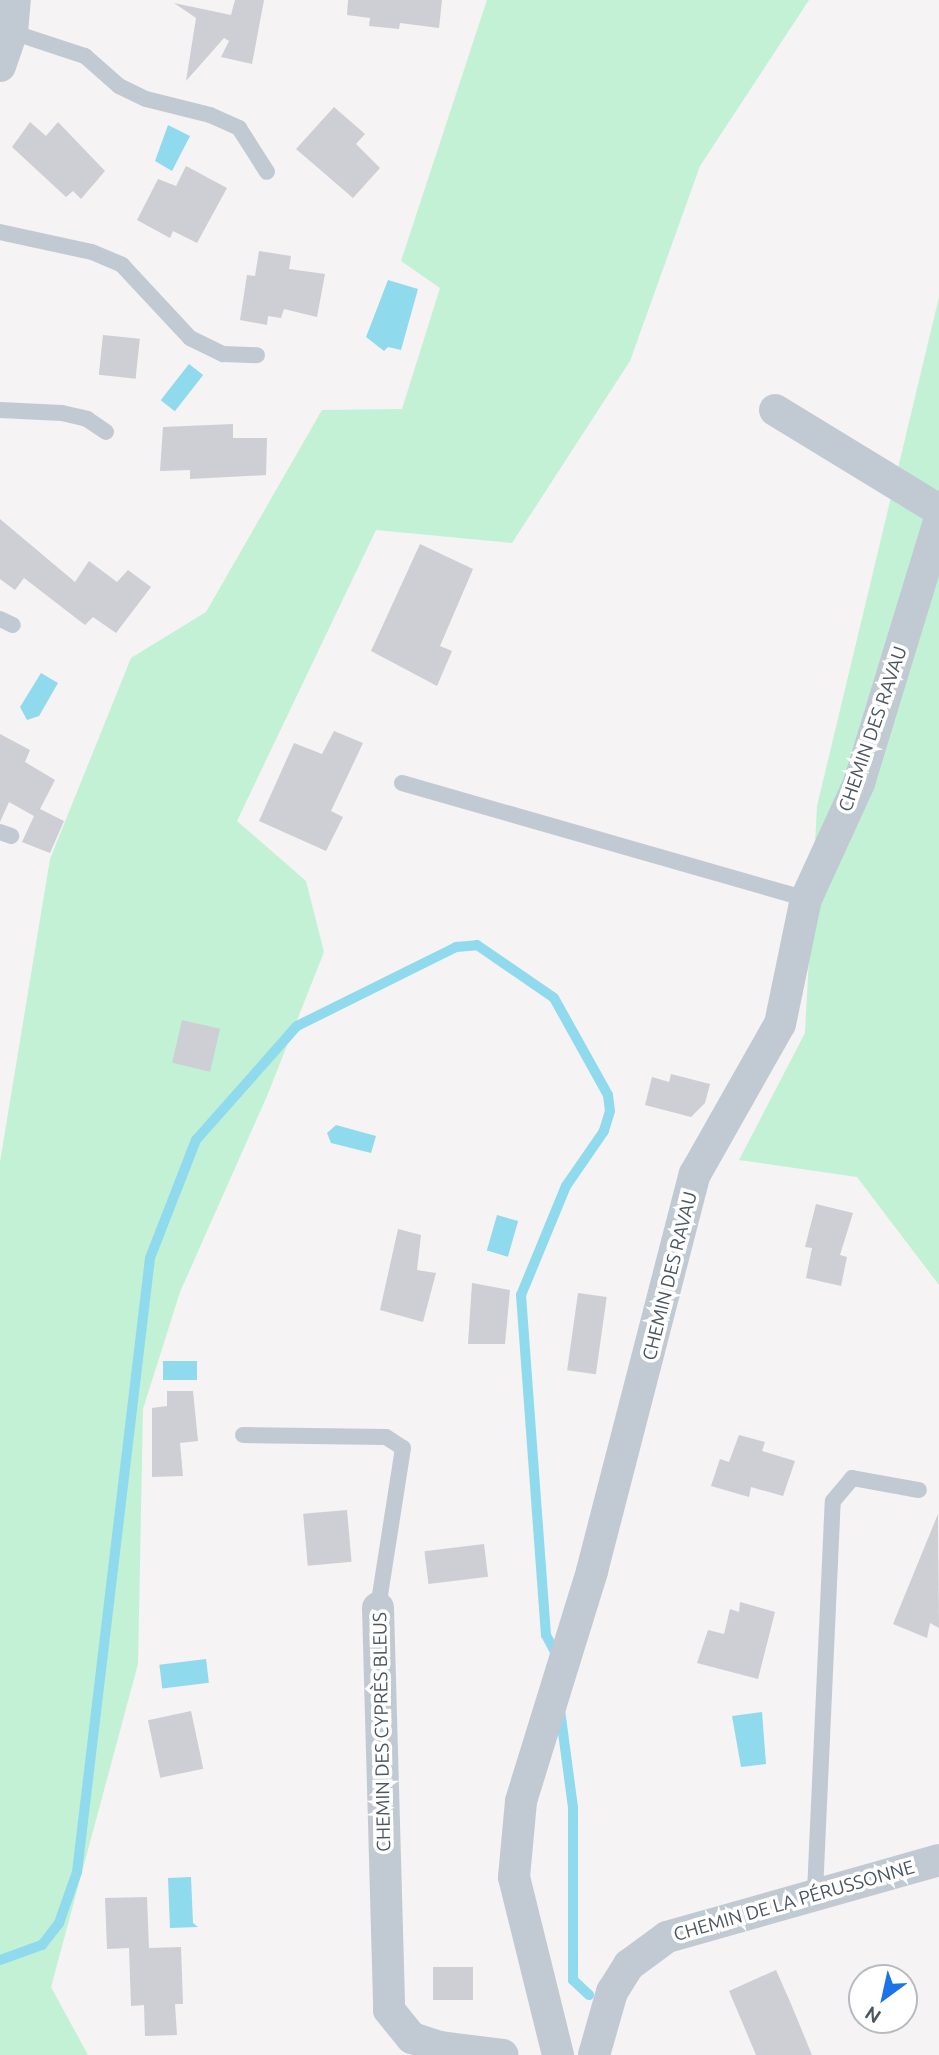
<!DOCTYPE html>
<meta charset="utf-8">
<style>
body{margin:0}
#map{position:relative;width:939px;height:2055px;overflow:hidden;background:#f5f3f3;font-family:Ubuntu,sans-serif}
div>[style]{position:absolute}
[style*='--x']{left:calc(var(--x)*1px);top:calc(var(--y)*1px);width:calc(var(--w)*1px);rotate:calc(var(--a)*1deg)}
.green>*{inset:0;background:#c3f1d5}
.water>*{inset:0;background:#90daee;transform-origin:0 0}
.stream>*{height:10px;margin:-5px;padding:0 5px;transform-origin:5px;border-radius:5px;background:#90daee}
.building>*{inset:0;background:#cdcfd5;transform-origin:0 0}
.service>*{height:16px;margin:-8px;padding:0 8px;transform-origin:8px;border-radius:8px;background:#c1cad2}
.minor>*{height:32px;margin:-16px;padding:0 16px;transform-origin:16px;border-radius:16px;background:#c1cad2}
span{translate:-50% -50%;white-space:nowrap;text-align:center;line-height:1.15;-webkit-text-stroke:7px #fff;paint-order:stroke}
.street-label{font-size:19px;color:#4a5661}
.north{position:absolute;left:848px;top:1964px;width:70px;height:70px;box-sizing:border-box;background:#fff;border:2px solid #b7bbc0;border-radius:50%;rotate:213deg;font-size:19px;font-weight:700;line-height:28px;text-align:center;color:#4a5661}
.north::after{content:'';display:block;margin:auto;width:24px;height:32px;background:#1a73e8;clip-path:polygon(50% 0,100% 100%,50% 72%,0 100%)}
</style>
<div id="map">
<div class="green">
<div style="clip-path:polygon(487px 0,809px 0,700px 166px,630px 361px,512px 543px,376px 530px,237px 821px,306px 881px,324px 952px,267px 1096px,180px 1292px,143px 1409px,138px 1664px,51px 1987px,88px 2055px,0 2055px,0 1162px,50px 859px,131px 658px,206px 612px,322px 410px,402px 409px,440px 288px,401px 261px)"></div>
<div style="clip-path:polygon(939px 297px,939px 1285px,857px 1177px,739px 1160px,805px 1033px,817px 806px)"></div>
</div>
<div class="water">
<div style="clip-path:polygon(168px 125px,190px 136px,172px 171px,155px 161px)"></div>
<div style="clip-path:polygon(388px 280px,418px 289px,401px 350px,388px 347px,384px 351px,366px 337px)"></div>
<div style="left:189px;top:364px;width:18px;height:46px;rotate:38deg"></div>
<div style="clip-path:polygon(41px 673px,58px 683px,39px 716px,27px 720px,20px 707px)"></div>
<div style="clip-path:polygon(336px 1125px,376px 1136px,371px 1153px,331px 1143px,327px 1133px)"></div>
<div style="left:497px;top:1215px;width:22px;height:37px;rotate:16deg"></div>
<div style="left:163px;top:1361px;width:34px;height:19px"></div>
<div style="left:206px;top:1659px;width:24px;height:47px;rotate:83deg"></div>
<div style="clip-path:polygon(762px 1712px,766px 1764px,741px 1767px,732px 1716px)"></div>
<div style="clip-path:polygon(191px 1877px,193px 1923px,198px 1927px,170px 1928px,168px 1878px)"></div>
</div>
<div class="stream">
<div style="--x:560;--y:1710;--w:98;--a:82.4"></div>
<div style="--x:573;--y:1807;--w:173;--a:90"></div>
<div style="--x:573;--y:1980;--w:22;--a:43"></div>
<div style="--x:0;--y:1960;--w:45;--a:-19.7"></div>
<div style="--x:42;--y:1945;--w:28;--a:-52"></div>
<div style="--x:59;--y:1923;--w:54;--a:-70.6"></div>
<div style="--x:77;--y:1872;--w:618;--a:-83.22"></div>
<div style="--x:150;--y:1258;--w:127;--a:-68.7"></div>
<div style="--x:196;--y:1140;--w:152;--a:-48.5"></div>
<div style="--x:297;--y:1026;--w:178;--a:-26.4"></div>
<div style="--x:456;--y:947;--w:21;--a:-5"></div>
<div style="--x:477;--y:945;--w:93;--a:34.5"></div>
<div style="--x:554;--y:998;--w:111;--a:60.9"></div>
<div style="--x:608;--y:1095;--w:16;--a:83"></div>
<div style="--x:610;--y:1111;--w:21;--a:107"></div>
<div style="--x:604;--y:1131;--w:67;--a:124.6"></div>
<div style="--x:566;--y:1186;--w:118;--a:112.4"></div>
<div style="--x:521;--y:1295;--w:341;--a:85.8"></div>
<div style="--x:546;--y:1635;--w:17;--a:62"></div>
</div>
<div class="building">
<div style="clip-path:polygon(235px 0,264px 0,252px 64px,221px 57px,229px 41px,224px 38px,186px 81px,196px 18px,174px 3px,231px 15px)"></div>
<div style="clip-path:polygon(348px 0,442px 0,439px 28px,400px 23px,399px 29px,369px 26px,370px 18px,347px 15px)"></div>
<div style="clip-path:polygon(334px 107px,365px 134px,356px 144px,380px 168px,353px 198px,296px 149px)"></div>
<div style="clip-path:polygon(30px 122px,46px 136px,58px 122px,105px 171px,81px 199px,73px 191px,66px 197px,12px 147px)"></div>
<div style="clip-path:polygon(186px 166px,227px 188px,197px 243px,173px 231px,170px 238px,137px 220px,158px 179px,176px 186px)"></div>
<div style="clip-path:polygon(259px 251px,291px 256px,289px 269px,325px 274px,317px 317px,284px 309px,281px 318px,268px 316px,267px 325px,240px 320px,247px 275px,255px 276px)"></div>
<div style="left:103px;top:335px;width:37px;height:40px;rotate:6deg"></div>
<div style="clip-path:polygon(233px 424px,233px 438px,267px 438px,266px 475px,190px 479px,190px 470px,160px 471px,163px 427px)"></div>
<div style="clip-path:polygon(0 519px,75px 582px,89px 561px,117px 582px,128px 570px,151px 587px,116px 633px,93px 617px,85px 625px,24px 578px,15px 590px,0 579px)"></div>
<div style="clip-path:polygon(420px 544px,473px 569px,440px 646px,452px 651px,437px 686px,371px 651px)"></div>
<div style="clip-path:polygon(334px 731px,363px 743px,331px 811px,343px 817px,326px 851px,259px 821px,294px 743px,322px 754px)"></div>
<div style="clip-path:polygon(0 734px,30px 750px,25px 762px,55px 780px,40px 809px,64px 821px,50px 853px,22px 842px,34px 816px,9px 802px,0 822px)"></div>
<div style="left:182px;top:1020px;width:39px;height:44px;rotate:13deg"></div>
<div style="clip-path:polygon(671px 1074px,710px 1084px,705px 1103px,691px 1117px,645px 1105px,652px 1077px,669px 1082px)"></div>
<div style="clip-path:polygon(816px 1204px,853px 1213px,840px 1255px,847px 1257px,841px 1286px,806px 1278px,812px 1248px,805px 1247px)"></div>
<div style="clip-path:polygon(398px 1229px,421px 1235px,417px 1270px,436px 1273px,423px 1322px,380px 1310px)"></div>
<div style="clip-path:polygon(472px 1283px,510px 1290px,505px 1344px,468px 1344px)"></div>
<div style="left:578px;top:1293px;width:29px;height:78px;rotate:8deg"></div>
<div style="clip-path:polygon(167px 1391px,193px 1391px,198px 1441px,180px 1443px,183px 1476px,152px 1477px,152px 1408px,167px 1406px)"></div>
<div style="clip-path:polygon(739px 1435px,765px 1442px,762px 1451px,795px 1461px,783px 1496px,751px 1487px,749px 1497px,711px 1486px,720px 1459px,729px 1462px)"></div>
<div style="left:347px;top:1510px;width:52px;height:44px;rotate:85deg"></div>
<div style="clip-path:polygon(938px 1514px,939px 1628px,930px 1623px,927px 1638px,893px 1624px)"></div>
<div style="left:484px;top:1544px;width:33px;height:60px;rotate:83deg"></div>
<div style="clip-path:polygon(740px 1602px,775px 1612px,758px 1679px,697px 1663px,708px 1630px,724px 1634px,730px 1609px,739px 1612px)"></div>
<div style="left:191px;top:1711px;width:59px;height:44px;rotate:78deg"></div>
<div style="clip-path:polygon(147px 1897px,149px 1948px,181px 1947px,183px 2004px,175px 2004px,177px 2035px,145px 2036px,144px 2005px,131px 2006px,129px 1948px,107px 1949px,105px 1898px)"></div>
<div style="left:473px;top:1967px;width:33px;height:40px;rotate:90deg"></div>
<div style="clip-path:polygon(776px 1970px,791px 2004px,812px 2055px,756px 2055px,729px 1991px)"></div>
</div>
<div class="service">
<div style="--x:12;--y:32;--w:77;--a:18.2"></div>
<div style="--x:85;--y:56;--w:45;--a:41.4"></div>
<div style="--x:119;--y:86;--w:30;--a:26"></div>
<div style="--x:146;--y:99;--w:66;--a:14"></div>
<div style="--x:210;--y:115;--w:32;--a:24"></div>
<div style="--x:239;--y:128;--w:52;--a:57.5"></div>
<div style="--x:0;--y:232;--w:94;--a:12.3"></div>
<div style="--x:92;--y:252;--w:33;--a:23"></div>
<div style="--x:122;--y:265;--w:100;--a:47"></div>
<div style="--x:190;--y:338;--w:37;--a:26"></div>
<div style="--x:223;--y:354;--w:34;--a:2"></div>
<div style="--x:0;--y:410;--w:62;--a:2.8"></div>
<div style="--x:62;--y:413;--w:26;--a:13"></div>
<div style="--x:87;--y:419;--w:23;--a:34"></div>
<div style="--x:0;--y:619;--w:14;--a:25"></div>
<div style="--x:402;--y:783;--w:420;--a:16"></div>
<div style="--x:0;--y:832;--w:12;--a:20"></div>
<div style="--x:243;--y:1435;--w:143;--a:0.8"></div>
<div style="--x:386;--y:1437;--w:20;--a:33"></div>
<div style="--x:403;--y:1448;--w:162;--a:98.9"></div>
<div style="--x:815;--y:1892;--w:391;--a:-87.4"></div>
<div style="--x:833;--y:1501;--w:30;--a:-50"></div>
<div style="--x:852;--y:1478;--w:68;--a:10.2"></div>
</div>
<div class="minor">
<div style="--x:0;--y:66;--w:36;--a:-71"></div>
<div style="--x:12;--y:32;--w:32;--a:-85"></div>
<div style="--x:775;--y:410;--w:192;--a:31.4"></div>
<div style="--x:378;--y:1608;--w:402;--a:88.4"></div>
<div style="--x:389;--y:2010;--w:36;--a:51"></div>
<div style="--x:412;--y:2038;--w:28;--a:18"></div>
<div style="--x:439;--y:2047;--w:64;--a:7.1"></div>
<div style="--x:558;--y:2055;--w:183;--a:-103.9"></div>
<div style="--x:514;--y:1877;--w:76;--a:-84.7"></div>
<div style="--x:521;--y:1801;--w:241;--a:-72.8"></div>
<div style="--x:592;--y:1571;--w:410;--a:-75.5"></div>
<div style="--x:695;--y:1174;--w:172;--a:-60.5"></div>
<div style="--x:780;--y:1024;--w:128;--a:-78.3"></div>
<div style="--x:806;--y:899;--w:128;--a:-65.4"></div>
<div style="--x:859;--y:783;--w:273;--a:-73"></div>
<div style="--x:594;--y:2055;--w:66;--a:-74.1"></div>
<div style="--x:612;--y:1992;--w:32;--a:-58"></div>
<div style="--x:629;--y:1965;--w:47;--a:-36.4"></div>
<div style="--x:667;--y:1937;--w:283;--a:-15.8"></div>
</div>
<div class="street-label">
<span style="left:873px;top:729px;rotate:-71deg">CHEMIN DES RAVAU</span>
<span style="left:670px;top:1276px;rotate:-76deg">CHEMIN DES RAVAU</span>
<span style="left:382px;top:1732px;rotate:-91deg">CHEMIN DES CYPRÈS BLEUS</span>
<span style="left:794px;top:1901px;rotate:-16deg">CHEMIN DE LA PÉRUSSONNE</span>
</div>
<div class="north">N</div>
</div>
